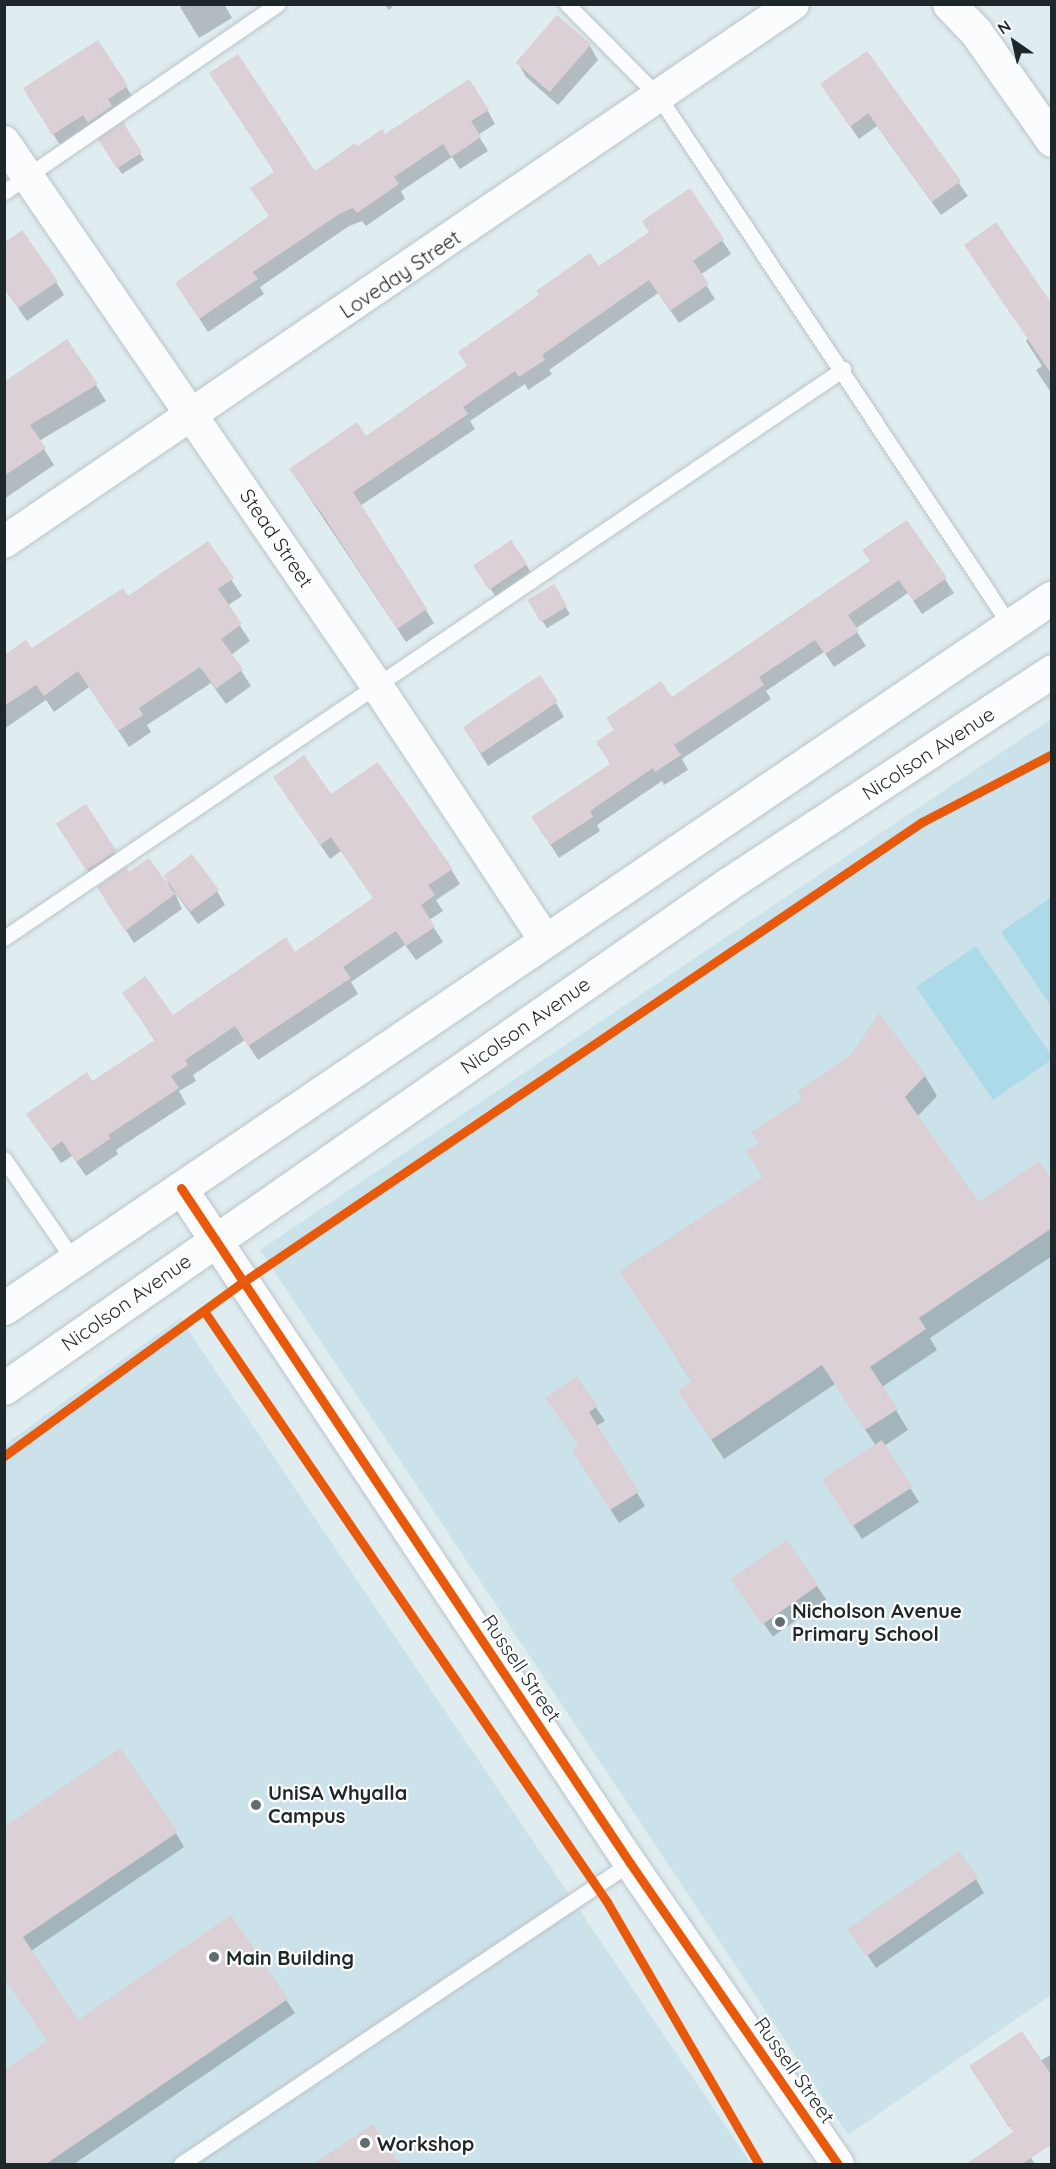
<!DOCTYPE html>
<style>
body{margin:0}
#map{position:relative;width:1056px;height:2169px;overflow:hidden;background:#dfecf0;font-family:Quicksand,sans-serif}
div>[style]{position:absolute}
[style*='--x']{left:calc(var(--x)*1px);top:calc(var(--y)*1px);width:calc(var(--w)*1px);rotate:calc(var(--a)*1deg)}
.built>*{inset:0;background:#cce2ea}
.green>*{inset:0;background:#acdae9}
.shadow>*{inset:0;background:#0003;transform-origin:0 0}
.building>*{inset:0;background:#dad0d6;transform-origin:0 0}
.roads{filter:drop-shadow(0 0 2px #bbc4c8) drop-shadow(0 0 2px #bbc4c8)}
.lane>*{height:15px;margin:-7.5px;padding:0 7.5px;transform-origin:7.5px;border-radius:7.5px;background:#fafcfd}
.street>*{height:32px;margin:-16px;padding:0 16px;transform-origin:16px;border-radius:16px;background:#fafcfd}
.secondary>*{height:33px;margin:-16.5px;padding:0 16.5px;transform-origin:16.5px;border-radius:16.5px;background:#fafcfd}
.cycleway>*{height:9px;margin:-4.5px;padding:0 4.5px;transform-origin:4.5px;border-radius:4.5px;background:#e8590c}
.dots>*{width:16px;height:16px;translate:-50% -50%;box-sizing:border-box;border:3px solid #fff;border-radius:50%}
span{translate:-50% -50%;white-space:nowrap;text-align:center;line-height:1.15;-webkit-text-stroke:4.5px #fff;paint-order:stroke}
.street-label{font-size:20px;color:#1e272a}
.poi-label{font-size:20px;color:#1e272a;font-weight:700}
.left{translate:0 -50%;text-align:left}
.frame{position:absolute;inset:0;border:6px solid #1e272a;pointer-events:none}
.north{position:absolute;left:984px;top:12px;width:60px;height:60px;-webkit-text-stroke:4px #fff;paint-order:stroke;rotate:326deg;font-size:16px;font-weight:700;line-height:24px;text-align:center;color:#1e272a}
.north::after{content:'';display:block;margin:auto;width:21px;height:27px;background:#1e272a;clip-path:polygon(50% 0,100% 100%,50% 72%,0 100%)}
</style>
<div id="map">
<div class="built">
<div style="clip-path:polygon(1051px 719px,1051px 1995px,848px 2135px,260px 1250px)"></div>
<div style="clip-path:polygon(180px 1318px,751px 2164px,5px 2164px,4px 1445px)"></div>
</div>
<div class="green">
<div style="clip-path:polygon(1051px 897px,1051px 1006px,1001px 932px)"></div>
<div style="clip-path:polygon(976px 946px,1051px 1055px,1051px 1060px,993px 1100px,916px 987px)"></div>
</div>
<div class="shadow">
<div style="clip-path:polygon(185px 4px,224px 4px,232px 18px,199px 38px,180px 7px)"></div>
<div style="clip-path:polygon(384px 4px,395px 4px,389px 10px)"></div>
<div style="clip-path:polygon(98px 42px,135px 101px,62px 148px,33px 102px)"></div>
<div style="clip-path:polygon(590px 46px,598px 60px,558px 105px,526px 77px,518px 63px)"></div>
<div style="clip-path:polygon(867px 53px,968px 196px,941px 215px,877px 126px,859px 139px,822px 85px)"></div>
<div style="clip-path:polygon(488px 111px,495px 124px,478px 135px,488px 151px,460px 169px,452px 157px,401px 191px,405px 199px,366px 226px,362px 221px,349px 226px,260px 287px,264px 294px,208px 332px,185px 297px,314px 173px,385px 136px)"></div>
<div style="clip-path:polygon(122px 125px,144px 160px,122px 174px,104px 146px)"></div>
<div style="clip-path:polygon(690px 190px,731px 254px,700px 275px,715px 299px,679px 323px,658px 293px,549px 370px,552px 374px,528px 390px,525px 384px,470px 421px,475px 429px,360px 506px,434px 623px,406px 642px,291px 470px,366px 438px,468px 367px,650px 233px)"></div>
<div style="clip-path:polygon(56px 282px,64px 295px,27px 321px,4px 288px)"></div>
<div style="clip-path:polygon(1052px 307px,1052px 394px,1036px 370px,1042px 366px,1026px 341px)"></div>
<div style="clip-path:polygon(96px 385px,106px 401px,39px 441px,54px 465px,4px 499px,4px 386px)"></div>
<div style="clip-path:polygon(907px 522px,954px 593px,922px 614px,908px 593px,855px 629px,866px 646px,834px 667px,824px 652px,766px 691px,771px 699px,682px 759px,688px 770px,664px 785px,662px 781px,597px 825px,600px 831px,559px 858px,533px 818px,611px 765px,671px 699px,871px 562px)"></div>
<div style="clip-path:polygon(207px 543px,242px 596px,227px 606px,250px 641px,231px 655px,251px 686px,226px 704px,211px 683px,147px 725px,151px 732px,129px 747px,89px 687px,54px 712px,46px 700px,4px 729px,4px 657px,31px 650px,128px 598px)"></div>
<div style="clip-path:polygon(526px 564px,534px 578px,500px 603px,476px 567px)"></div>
<div style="left:553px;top:586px;width:33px;height:27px;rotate:59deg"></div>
<div style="clip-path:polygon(556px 703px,564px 717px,488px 766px,472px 740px)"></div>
<div style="clip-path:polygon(284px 792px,331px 796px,451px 869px,460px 884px,436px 900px,443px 911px,429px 920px,443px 942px,416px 960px,405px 945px,351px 982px,358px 994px,258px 1060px,245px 1040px,193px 1075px,196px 1081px,179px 1091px,186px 1104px,116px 1150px,118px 1154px,86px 1176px,72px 1156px,61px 1163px,28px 1115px,92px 1083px,155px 1041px,124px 993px,172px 1017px,294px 954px,374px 899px,341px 851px,330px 859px)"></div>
<div style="clip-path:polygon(66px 838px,114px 851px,122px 865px,96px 883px)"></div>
<div style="clip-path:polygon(129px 874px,171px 891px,165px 876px,217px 891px,225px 905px,198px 924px,174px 891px,182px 909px,134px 943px,107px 901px)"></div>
<div style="clip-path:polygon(925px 1076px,937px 1096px,917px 1117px,978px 1204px,1052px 1183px,1052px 1256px,930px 1338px,937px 1350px,882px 1387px,908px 1430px,884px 1446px,919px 1502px,862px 1539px,832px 1493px,876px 1446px,835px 1384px,724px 1459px,692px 1411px,693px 1383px,621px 1272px,764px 1178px,748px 1152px)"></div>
<div style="clip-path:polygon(576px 1378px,605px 1421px,596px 1426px,645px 1506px,619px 1523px,582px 1464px)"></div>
<div style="left:786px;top:1542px;width:70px;height:65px;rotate:55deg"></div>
<div style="clip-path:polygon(4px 1828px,176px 1833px,184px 1847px,31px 1951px,77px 2022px,230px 1917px,295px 2013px,74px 2164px,4px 2164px,4px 2071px,48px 2042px,4px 1977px)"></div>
<div style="clip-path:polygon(976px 1879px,984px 1893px,876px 1968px,850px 1929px)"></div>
<div style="clip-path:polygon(1052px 2054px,1052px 2102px,1009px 2127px,971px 2067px,1040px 2061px)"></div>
<div style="clip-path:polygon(373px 2126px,398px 2164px,320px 2164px,319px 2162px)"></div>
<div style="clip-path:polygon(1015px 2133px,1035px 2164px,984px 2164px,980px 2157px)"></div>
</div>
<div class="building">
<div style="left:557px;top:15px;width:45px;height:63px;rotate:41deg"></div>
<div style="clip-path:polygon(98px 40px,128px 86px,108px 99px,112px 106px,88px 123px,83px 115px,52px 135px,23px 88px)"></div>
<div style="clip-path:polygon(867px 51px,961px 181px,932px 202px,868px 113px,850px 127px,820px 84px)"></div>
<div style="clip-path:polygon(238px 54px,315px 171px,355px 143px,358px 146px,382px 129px,385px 134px,469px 79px,489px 110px,471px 121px,481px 137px,451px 157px,443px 144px,394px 177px,399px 184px,357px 213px,353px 208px,341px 213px,253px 272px,258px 279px,199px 319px,175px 283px,269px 216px,250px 188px,274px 172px,209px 73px)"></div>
<div style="left:123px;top:122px;width:36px;height:30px;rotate:58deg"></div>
<div style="clip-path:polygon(690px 188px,724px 239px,693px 261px,709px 284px,670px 311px,649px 280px,542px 355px,545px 360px,519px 377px,515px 371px,463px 407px,468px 414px,353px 492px,427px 609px,397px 629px,323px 515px,289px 469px,357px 422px,366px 436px,467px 366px,458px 352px,539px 295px,536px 291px,590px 253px,599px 266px,649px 232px,642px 221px)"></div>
<div style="clip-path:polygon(996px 222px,1052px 304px,1052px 375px,964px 245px)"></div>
<div style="clip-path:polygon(22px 230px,58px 281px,18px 308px,4px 288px,4px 243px)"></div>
<div style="clip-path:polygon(67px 339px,98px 384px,30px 425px,46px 448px,4px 476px,4px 382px)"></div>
<div style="clip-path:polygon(907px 520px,947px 578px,913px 601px,899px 580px,848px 615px,859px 631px,825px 654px,815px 640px,759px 677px,764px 685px,674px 745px,681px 755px,655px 772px,653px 768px,590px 811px,593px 817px,550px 845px,531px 817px,610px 764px,596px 742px,614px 730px,606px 718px,661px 681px,672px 697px,870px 561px,862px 550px)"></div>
<div style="left:511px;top:540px;width:29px;height:46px;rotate:56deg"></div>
<div style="clip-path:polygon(208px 541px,234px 578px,218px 589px,242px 624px,221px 639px,243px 669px,216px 689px,200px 667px,139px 708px,143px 715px,118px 731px,78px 671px,44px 696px,36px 685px,4px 706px,4px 655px,26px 640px,32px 648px,123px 588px,128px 596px)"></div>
<div style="left:554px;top:584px;width:26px;height:31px;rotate:59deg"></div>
<div style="left:540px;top:675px;width:32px;height:93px;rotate:56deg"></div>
<div style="clip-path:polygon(304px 755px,331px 794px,378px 762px,453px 869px,428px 885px,435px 895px,421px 905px,435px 927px,406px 946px,396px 931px,343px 967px,351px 978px,248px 1046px,235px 1026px,185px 1060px,188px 1065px,171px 1076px,179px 1088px,108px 1135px,111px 1138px,76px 1162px,62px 1141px,51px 1149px,26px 1114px,87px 1072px,92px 1081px,155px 1040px,122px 993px,145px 976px,173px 1015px,286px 937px,295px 952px,373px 898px,331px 837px,320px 845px,273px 777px)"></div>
<div style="left:86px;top:804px;width:56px;height:36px;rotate:57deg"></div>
<div style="left:192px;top:854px;width:45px;height:36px;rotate:53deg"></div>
<div style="clip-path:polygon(149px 858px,175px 894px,125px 931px,97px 887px,126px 867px,129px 872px)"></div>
<div style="clip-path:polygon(879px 1013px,926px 1075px,905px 1097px,979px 1202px,1039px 1161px,1052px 1180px,1052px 1228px,919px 1318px,926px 1329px,870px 1367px,898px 1409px,865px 1430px,822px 1365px,711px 1440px,678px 1391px,692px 1381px,619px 1271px,763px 1177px,746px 1151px,759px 1143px,751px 1132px,802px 1099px,797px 1092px,852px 1054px)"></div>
<div style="clip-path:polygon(577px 1376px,598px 1406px,589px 1412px,639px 1492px,610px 1510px,572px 1450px,579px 1446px,545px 1398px)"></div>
<div style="left:882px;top:1440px;width:56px;height:72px;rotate:57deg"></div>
<div style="left:787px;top:1540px;width:55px;height:69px;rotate:55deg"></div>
<div style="clip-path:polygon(120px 1748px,178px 1832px,23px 1937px,78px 2020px,231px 1915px,288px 1999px,46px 2164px,4px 2164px,4px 2070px,47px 2041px,4px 1978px,4px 1827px)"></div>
<div style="left:959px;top:1851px;width:33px;height:136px;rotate:55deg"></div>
<div style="clip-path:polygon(1022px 2031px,1052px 2076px,1052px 2144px,1022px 2164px,966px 2164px,1013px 2132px,969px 2066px)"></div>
<div style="clip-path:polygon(373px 2124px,400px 2164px,313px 2164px)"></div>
</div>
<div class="roads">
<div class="lane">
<div style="--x:567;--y:4;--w:131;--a:45.3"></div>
<div style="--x:659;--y:97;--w:634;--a:56.39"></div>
<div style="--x:4;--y:192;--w:332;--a:-34.5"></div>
<div style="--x:4;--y:938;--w:1014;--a:-34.14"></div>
<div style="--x:4;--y:1159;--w:124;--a:55.5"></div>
<div style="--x:181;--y:2164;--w:541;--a:-33.84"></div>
</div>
<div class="street">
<div style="--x:4;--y:142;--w:660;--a:55.56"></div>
<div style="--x:377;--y:686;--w:302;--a:56.5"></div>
<div style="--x:4;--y:542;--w:955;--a:-34.29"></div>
<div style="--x:181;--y:1188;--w:811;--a:56.37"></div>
<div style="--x:630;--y:1863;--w:366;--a:55.4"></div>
</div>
<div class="secondary">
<div style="--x:949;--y:4;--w:39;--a:46"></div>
<div style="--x:976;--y:32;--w:132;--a:54.9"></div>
<div style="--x:4;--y:1308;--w:1266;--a:-34.15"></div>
<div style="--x:4;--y:1388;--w:882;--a:-34.84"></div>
<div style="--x:728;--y:884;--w:388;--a:-33.3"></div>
</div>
</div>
<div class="cycleway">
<div style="--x:181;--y:1188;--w:811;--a:56.37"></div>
<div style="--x:630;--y:1863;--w:366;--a:55.4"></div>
<div style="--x:204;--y:1311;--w:715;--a:55.71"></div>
<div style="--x:607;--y:1902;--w:303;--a:59.9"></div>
<div style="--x:4;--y:1456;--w:296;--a:-36.1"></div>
<div style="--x:243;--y:1282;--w:820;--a:-34.12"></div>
<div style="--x:922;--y:822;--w:147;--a:-27.6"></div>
</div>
<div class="dots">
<div style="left:780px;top:1622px;background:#626c6f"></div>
<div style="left:256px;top:1805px;background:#626c6f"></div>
<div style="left:214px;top:1957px;background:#626c6f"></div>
<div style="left:365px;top:2143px;background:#626c6f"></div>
</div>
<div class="street-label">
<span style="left:400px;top:274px;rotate:-34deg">Loveday Street</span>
<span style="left:277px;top:538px;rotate:56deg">Stead Street</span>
<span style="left:928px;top:753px;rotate:-33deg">Nicolson Avenue</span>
<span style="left:525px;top:1025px;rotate:-35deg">Nicolson Avenue</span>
<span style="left:126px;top:1302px;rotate:-35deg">Nicolson Avenue</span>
<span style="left:522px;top:1668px;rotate:56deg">Russell Street</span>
<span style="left:795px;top:2070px;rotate:55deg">Russell Street</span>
</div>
<div class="poi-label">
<span class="left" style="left:792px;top:1622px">Nicholson Avenue<br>Primary School</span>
<span class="left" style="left:268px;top:1804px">UniSA Whyalla<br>Campus</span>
<span class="left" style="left:226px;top:1957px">Main Building</span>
<span class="left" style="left:377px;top:2143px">Workshop</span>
</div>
<div class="frame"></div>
<div class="north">N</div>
</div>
